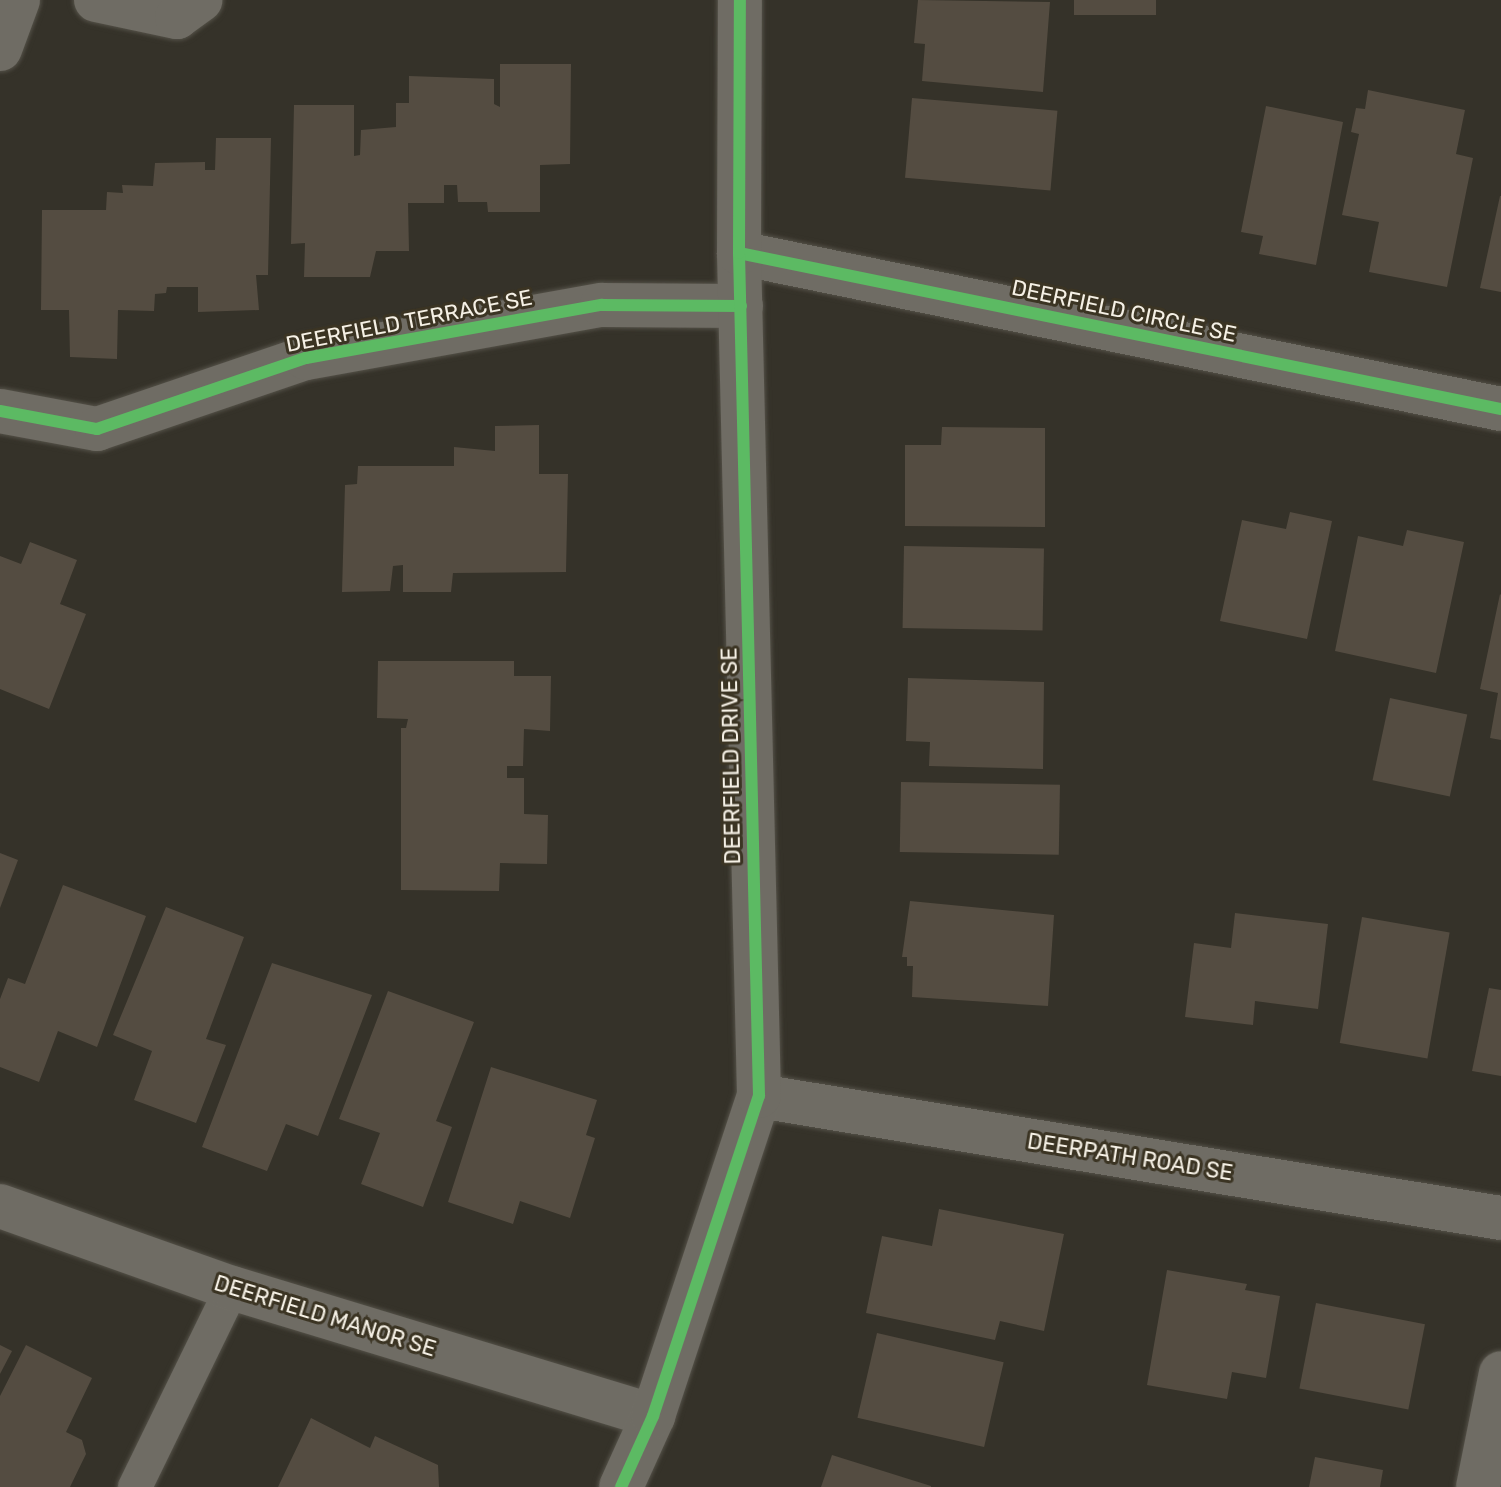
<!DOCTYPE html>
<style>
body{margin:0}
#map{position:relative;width:1501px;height:1487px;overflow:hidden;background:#353229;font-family:Rubik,sans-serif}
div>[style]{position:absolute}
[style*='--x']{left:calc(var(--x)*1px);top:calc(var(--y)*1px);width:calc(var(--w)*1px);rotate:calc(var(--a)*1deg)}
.building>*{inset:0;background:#544c41;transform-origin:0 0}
.roads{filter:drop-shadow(0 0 2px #545148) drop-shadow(0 0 2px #545148)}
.lane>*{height:34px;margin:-17px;padding:0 17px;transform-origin:17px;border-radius:17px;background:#6f6c64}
.street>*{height:44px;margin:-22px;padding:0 22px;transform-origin:22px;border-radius:22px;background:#6f6c64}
.cycleway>*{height:12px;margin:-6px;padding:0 6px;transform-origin:6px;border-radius:6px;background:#5cba63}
span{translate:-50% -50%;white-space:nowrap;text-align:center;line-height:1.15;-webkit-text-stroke:6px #3b3423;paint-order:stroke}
.street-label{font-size:22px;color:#f5f0e5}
</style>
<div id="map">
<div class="building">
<div style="clip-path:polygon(918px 0,1050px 2px,1043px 92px,922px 81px,925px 44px,914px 43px)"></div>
<div style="left:1074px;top:0;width:82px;height:15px"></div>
<div style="clip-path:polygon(500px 64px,571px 64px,570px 164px,540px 165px,540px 212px,488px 212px,487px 202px,458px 202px,457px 185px,444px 185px,444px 203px,408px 203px,409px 251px,376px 251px,370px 277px,304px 277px,305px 243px,291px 244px,294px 105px,354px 105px,354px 156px,360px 155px,361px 130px,396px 127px,396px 103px,409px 103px,409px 76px,494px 79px,494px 104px,500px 107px)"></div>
<div style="clip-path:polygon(1368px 90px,1465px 110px,1456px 154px,1473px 158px,1447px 287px,1369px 272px,1379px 222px,1342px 215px,1359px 134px,1351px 132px,1356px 108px,1365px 109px)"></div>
<div style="left:912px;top:98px;width:146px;height:80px;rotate:5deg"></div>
<div style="clip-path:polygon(1266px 106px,1343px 122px,1316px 265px,1259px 254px,1263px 236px,1241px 232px)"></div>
<div style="clip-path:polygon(216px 138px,271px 138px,268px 275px,256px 275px,259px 310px,198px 312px,198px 287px,167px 287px,166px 293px,155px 294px,154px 311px,118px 310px,117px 359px,70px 357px,69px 310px,41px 310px,42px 210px,106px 210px,107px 192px,123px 193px,122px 185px,153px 186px,155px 163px,205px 162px,205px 170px,215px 170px)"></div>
<div style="clip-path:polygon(1500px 196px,1501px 196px,1501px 292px,1480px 288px)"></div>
<div style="clip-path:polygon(539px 425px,539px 474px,568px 474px,566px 572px,453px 573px,451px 592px,403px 592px,403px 565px,393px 566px,390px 591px,342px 592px,345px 485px,357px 484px,358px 466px,454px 466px,454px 447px,495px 451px,495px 426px)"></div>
<div style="clip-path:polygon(942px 427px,1045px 428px,1045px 527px,905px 526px,905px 445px,941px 445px)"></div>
<div style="clip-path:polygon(1290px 512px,1332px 521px,1307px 639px,1220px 621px,1242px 520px,1286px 529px)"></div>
<div style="clip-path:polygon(1407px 530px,1464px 542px,1436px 673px,1335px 651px,1358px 536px,1403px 546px)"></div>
<div style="clip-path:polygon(30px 542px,77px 560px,60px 604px,86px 614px,49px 709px,0 689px,0 556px,21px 564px)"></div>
<div style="left:904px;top:546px;width:140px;height:82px;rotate:1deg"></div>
<div style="clip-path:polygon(1500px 594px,1501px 595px,1501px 740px,1490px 738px,1498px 693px,1480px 689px)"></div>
<div style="clip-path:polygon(378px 661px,514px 661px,514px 676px,551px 676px,550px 731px,524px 729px,523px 766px,507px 766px,507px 778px,524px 778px,524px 814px,548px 815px,547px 864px,500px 863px,499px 891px,401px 890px,401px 728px,406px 728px,408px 719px,377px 718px)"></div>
<div style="clip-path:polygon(908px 678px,1044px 682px,1043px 769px,929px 766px,930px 742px,906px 741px)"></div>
<div style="left:1390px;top:698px;width:79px;height:84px;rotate:12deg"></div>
<div style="left:901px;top:782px;width:159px;height:70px;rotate:1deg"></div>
<div style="clip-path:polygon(0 853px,18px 860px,0 908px)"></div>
<div style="clip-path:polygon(63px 885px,146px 916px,97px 1047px,58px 1031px,39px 1082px,0 1067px,0 999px,8px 978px,25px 984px)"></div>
<div style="clip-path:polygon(910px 901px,1054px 915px,1048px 1006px,912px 997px,913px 966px,907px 966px,907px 957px,902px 957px)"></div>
<div style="clip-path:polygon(166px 907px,244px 937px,206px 1039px,226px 1045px,196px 1123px,134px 1100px,152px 1051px,113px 1035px)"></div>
<div style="clip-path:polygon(1235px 913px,1328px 924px,1318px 1009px,1255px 1001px,1253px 1025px,1185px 1017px,1194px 943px,1231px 948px)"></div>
<div style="left:1362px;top:917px;width:89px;height:128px;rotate:10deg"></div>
<div style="clip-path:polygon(272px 963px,372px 995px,318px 1136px,286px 1124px,267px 1171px,202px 1147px)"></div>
<div style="clip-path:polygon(1489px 988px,1501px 990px,1501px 1076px,1472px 1071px)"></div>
<div style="clip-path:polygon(388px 991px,474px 1022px,436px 1121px,452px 1127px,423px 1207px,361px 1184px,380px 1133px,339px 1119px)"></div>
<div style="clip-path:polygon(491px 1067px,597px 1100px,586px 1135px,595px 1138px,570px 1218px,520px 1201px,513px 1224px,448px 1202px)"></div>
<div style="clip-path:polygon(939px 1209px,1064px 1234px,1044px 1331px,1000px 1321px,995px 1340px,866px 1313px,882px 1236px,932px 1246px)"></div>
<div style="clip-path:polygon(1167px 1270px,1247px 1284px,1245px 1290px,1280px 1296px,1266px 1378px,1232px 1372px,1227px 1399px,1147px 1385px)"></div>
<div style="left:1316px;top:1303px;width:111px;height:87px;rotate:11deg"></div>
<div style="left:877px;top:1333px;width:130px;height:87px;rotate:13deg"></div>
<div style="clip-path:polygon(0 1345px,12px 1351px,0 1374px)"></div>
<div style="clip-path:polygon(26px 1345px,92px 1378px,66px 1432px,82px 1440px,86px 1454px,70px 1487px,0 1487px,0 1396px)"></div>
<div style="clip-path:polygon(311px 1418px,370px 1448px,375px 1436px,438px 1465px,439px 1487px,278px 1487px)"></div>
<div style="clip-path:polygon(832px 1455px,931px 1486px,931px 1487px,821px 1487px)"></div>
<div style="clip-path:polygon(1315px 1457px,1383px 1470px,1380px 1487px,1309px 1487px)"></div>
</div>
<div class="roads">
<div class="lane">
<div style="--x:135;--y:1487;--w:221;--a:-64"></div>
</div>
<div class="street">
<div style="--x:96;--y:0;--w:83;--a:11.9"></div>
<div style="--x:177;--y:17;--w:29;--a:-36"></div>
<div style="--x:0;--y:49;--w:52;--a:-69.8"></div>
<div style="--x:739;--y:253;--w:778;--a:11.57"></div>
<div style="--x:0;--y:411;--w:99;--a:10.5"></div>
<div style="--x:97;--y:429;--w:221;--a:-18.8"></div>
<div style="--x:306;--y:358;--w:301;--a:-10.2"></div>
<div style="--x:602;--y:305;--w:139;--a:0.4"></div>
<div style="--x:759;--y:1096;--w:752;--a:9.34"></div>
<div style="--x:0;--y:1206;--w:246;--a:19.5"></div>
<div style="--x:232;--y:1288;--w:440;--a:16.9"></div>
<div style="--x:621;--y:1487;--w:78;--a:-65.7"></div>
<div style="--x:653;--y:1416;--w:337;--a:-71.7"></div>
<div style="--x:759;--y:1096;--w:843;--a:-91.36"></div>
<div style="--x:739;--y:253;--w:253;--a:-89.8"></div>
<div style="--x:1478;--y:1487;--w:116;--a:-78.6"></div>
</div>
</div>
<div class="cycleway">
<div style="--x:739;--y:253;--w:778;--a:11.57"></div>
<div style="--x:0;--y:411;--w:99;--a:10.5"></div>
<div style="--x:97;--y:429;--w:221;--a:-18.8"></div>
<div style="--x:306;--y:358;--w:301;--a:-10.2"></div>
<div style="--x:602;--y:305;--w:139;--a:0.4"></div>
<div style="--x:621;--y:1487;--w:78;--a:-65.7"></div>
<div style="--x:653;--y:1416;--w:337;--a:-71.7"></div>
<div style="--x:759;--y:1096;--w:843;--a:-91.36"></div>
<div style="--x:739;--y:253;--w:253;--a:-89.8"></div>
</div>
<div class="street-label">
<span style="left:1124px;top:311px;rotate:12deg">DEERFIELD CIRCLE SE</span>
<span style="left:409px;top:321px;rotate:-11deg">DEERFIELD TERRACE SE</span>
<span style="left:731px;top:756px;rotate:-91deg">DEERFIELD DRIVE SE</span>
<span style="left:1130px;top:1157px;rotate:9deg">DEERPATH ROAD SE</span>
<span style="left:325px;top:1316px;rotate:17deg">DEERFIELD MANOR SE</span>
</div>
</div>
